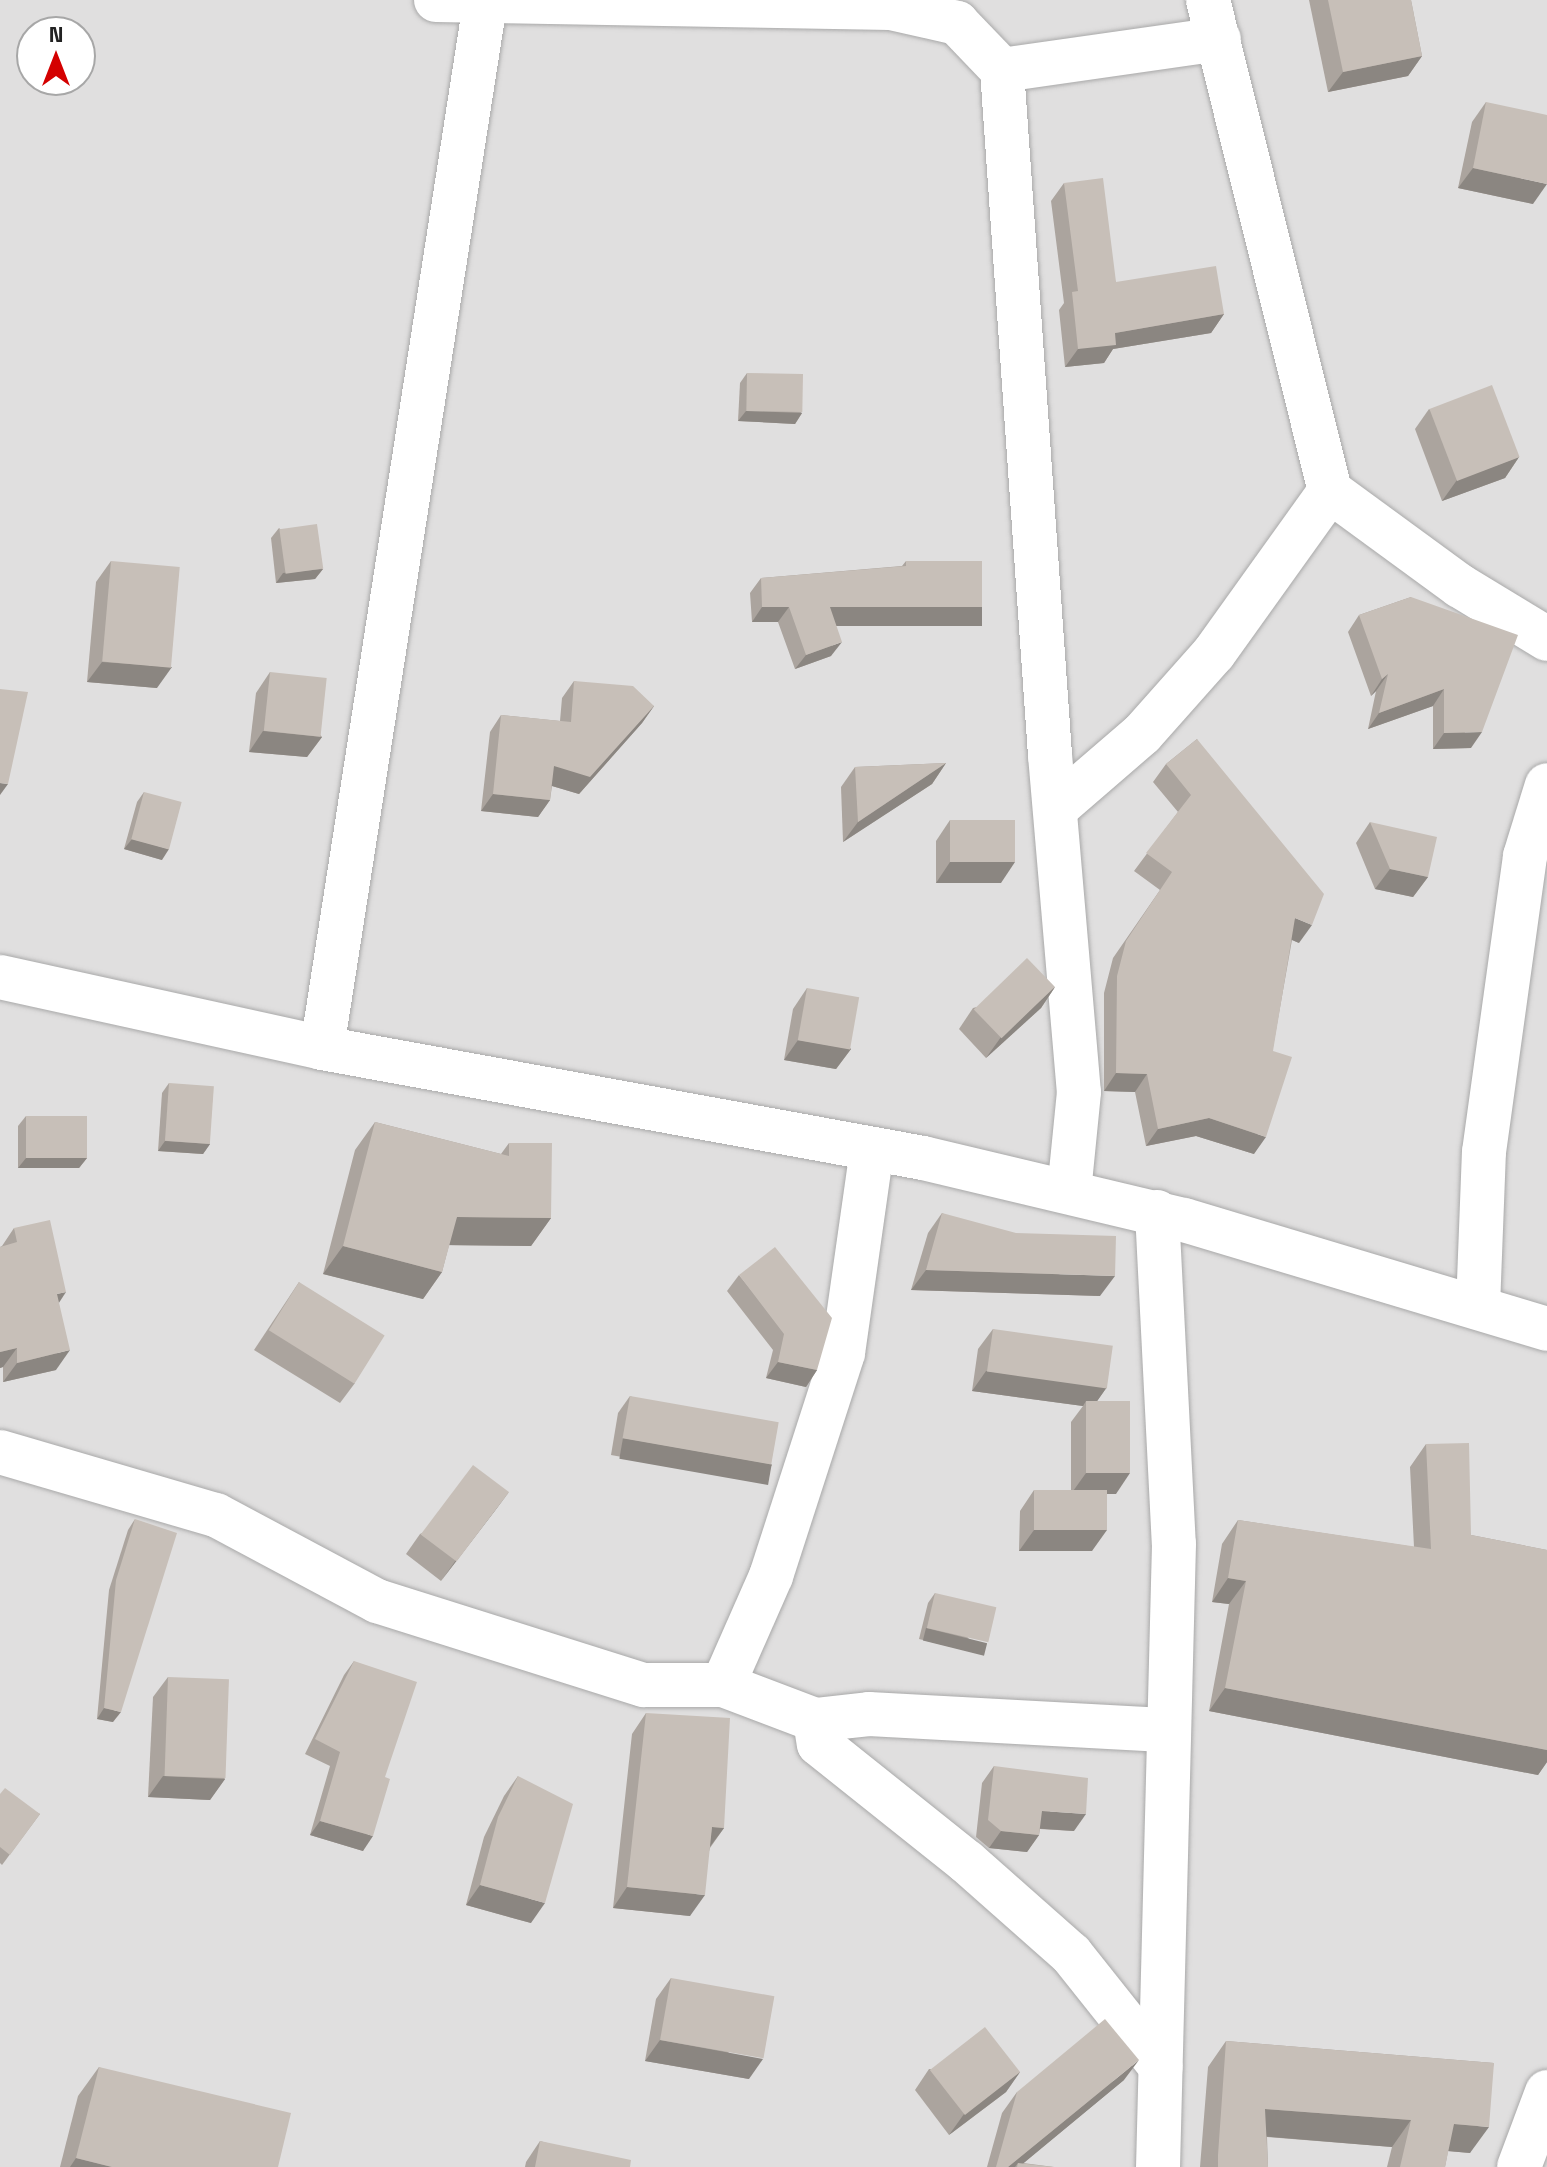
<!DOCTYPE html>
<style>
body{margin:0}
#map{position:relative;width:1547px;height:2167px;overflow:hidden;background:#f2efe9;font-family:"Space Grotesk",sans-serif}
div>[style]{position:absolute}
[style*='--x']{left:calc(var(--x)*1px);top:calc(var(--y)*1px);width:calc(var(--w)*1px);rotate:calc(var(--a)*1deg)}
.residential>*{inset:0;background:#e0dfdf}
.roads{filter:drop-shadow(0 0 2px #a9a9a9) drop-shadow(0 0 2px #a9a9a9)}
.minor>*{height:44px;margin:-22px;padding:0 22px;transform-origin:22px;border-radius:22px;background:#fff}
.wall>*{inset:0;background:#aba49e}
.shaded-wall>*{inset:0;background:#8b8681;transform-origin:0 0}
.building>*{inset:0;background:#c7bfb8;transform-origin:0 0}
span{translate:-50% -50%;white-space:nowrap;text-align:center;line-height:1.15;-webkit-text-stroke:8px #fff;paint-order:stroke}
.north{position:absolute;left:16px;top:16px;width:80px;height:80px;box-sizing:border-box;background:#fff;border:2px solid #a7a7a7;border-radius:50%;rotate:0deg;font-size:22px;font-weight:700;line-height:32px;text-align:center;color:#222}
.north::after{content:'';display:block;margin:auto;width:28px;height:36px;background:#d40000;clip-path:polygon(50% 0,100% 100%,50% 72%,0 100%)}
</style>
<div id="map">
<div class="residential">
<div style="clip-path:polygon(evenodd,0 0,1547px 0,1547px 2167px,0 2167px,0 0,32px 32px,80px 32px,80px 80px,32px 80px,32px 32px)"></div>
</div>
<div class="roads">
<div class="minor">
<div style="--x:436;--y:0;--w:455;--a:1"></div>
<div style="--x:891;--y:8;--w:68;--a:12.8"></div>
<div style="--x:957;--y:23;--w:65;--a:46.2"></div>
<div style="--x:1002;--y:70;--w:687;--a:85.99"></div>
<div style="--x:1050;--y:755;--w:338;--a:85.1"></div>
<div style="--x:1079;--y:1092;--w:100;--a:95.7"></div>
<div style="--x:1208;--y:0;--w:506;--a:76.05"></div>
<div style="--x:1330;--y:491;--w:161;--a:36.2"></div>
<div style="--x:1460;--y:586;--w:102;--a:31.3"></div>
<div style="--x:1002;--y:70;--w:219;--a:-8.1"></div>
<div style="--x:1055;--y:809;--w:115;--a:-40.8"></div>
<div style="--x:1142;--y:734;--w:108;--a:-48.4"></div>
<div style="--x:1214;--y:653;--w:199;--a:-54.4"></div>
<div style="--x:0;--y:977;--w:330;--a:12.4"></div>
<div style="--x:322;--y:1048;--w:611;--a:10.37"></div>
<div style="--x:923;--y:1158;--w:268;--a:13.4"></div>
<div style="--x:1184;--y:1220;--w:379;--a:16.7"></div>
<div style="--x:322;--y:1048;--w:1057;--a:-81.13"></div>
<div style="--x:1157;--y:1212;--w:332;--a:87.1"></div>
<div style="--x:1174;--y:1544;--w:623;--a:91.47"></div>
<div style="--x:1478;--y:1307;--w:155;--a:-87.8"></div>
<div style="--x:1484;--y:1152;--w:299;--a:-82.1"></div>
<div style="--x:1525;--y:856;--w:74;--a:-72.8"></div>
<div style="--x:0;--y:1452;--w:225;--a:16.3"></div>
<div style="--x:216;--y:1515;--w:183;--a:28.1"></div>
<div style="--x:377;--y:1601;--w:280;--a:17.5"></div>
<div style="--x:644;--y:1685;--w:79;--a:0"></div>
<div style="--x:723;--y:1685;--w:98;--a:20.8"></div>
<div style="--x:815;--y:1720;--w:54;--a:-6.3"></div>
<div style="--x:869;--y:1714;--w:300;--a:3.1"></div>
<div style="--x:723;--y:1685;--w:119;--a:-66.2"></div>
<div style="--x:771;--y:1576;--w:234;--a:-72.1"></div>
<div style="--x:843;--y:1353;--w:206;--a:-81.9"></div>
<div style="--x:815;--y:1720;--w:24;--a:81"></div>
<div style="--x:819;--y:1744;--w:189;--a:38.6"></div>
<div style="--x:967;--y:1862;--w:139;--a:41.5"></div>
<div style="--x:1071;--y:1954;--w:144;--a:51.5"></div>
<div style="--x:1519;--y:2167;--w:80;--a:-69.5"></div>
</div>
</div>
<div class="wall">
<div style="clip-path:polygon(1309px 0,1411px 0,1422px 56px,1408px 76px,1328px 92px)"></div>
<div style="clip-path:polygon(1486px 102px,1533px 204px,1458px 188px,1472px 122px)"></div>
<div style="clip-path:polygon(1064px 183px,1116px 282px,1224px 314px,1211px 333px,1113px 349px,1104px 363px,1065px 367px,1059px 310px,1064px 303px,1051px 201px)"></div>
<div style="clip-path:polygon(747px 373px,802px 413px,795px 424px,738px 421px,740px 383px)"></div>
<div style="clip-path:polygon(1429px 409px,1519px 457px,1505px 478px,1442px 501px,1415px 429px)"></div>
<div style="clip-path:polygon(279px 528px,323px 569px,315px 579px,276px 583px,271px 538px)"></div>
<div style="clip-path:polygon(111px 561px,157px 688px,87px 682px,96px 582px)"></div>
<div style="clip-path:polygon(906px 561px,972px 622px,835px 622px,831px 656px,795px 669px,778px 622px,752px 622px,750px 593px,761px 578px,902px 566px)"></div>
<div style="clip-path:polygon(1411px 597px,1471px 748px,1433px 749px,1433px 706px,1368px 729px,1376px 691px,1371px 696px,1348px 632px,1359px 615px)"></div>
<div style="clip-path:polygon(270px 672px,322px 737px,307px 757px,249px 752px,256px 693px)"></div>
<div style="clip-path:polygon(574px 681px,654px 706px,642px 723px,579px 794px,552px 786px,550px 800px,538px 817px,481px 811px,490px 732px,501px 715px,560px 721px,562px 698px)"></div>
<div style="clip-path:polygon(1197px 739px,1299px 943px,1292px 940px,1254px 1154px,1196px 1136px,1146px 1146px,1135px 1092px,1104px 1091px,1104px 993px,1113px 958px,1160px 890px,1134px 871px,1178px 812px,1153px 782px,1166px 764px)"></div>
<div style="clip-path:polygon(946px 763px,932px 784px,843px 842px,841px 787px,855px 767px)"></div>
<div style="clip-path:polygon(144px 792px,162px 860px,124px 849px,137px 802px)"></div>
<div style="clip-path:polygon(950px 820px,1001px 883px,936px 883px,936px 841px)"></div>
<div style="clip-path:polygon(1370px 822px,1428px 877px,1413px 897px,1375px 889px,1356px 843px)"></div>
<div style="clip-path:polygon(1055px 987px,1041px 1008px,986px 1058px,959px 1029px,973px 1008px)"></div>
<div style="clip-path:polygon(807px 988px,851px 1049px,836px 1069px,784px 1060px,793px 1009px)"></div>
<div style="clip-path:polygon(169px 1083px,210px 1144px,203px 1154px,158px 1151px,162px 1093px)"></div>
<div style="clip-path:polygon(26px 1116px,87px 1158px,79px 1168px,18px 1168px,18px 1126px)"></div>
<div style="clip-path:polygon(375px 1122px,501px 1154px,509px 1143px,551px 1218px,531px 1246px,449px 1245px,442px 1272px,423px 1299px,323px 1274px,355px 1150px)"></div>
<div style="clip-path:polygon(942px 1213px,1100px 1296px,911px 1290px,928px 1233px)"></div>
<div style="clip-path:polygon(14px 1228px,59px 1303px,56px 1370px,3px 1382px,3px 1367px,0 1368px,0 1247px,2px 1246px)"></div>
<div style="clip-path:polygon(739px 1275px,817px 1370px,806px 1387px,766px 1378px,773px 1350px,727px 1291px)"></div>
<div style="clip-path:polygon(299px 1282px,355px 1383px,340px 1403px,254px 1350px)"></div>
<div style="clip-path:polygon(993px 1329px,1107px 1387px,1097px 1401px,1116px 1494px,1107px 1494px,1092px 1551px,1019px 1551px,1020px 1511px,1034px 1490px,1071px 1490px,1071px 1422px,1083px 1406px,972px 1391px,978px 1349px)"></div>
<div style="clip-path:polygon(630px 1396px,772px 1465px,760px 1482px,611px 1455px,618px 1413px)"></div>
<div style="clip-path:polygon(1426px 1444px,1471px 1535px,1547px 1550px,1547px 1762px,1538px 1775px,1209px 1711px,1229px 1604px,1212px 1602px,1222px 1544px,1238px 1520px,1414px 1547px,1410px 1467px)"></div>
<div style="clip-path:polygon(509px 1492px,441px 1581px,406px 1554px,420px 1534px)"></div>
<div style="clip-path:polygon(135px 1519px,113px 1722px,97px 1719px,109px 1590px,128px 1530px)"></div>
<div style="clip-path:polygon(935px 1593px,980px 1654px,919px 1639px,928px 1603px)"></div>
<div style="clip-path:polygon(354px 1661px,385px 1777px,363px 1851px,310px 1835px,330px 1766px,305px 1754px,344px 1675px)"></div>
<div style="clip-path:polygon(168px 1677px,225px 1779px,210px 1800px,148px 1797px,153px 1697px)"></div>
<div style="clip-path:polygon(646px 1713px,724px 1828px,710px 1848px,690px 1916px,613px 1908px,632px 1734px)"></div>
<div style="clip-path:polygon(994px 1766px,1074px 1831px,1040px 1829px,1039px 1835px,1027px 1852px,989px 1848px,976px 1837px,982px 1783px)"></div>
<div style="clip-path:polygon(518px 1776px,531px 1923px,466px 1905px,484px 1837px,504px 1796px)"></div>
<div style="clip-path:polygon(0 1794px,40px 1814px,2px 1865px,0 1863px)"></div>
<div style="clip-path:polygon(671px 1978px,749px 2079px,645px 2061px,656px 1999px)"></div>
<div style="clip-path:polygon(1226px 2041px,1494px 2063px,1470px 2153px,1448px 2151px,1445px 2167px,1387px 2167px,1392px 2147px,1267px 2137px,1268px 2167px,1200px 2167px,1208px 2067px)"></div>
<div style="clip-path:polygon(99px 2067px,278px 2167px,60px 2167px,78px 2096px)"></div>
<div style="clip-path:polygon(929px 2069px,1020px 2072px,1006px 2092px,949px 2135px,915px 2090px)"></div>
<div style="clip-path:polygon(1124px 2080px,1023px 2163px,1054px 2167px,987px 2167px,1002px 2113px,1017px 2092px)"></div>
<div style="clip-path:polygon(540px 2141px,630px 2167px,525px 2167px,526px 2162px)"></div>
</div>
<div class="shaded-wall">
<div style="clip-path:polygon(1422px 56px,1408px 76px,1328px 92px,1343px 72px)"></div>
<div style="clip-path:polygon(1473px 168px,1547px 184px,1533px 204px,1458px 188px)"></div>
<div style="clip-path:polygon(1224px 314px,1211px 333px,1113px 349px,1104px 363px,1065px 367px,1078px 349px,1115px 333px)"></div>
<div style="clip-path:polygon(746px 411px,802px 413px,795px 424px,738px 421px)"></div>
<div style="clip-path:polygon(1519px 457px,1505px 478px,1442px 501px,1457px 480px)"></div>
<div style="clip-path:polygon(323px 569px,315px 579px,276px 583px,283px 573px)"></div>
<div style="clip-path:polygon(762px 607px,789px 607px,778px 622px,752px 622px)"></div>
<div style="left:830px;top:607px;width:152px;height:19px"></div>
<div style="clip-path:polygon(842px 642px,831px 656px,795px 669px,806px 655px)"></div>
<div style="clip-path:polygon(102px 662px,172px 667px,157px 688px,87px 682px)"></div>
<div style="clip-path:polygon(1388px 674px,1376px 691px,1371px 696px,1382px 679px)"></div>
<div style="clip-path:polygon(1444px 689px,1433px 706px,1368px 729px,1379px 713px)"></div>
<div style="clip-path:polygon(654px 706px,642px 723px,579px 794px,542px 783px,554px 766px)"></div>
<div style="clip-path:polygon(263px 731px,322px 737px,307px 757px,249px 752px)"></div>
<div style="clip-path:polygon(1482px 732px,1471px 748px,1433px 749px,1444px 733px)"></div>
<div style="clip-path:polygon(946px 763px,932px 784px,843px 842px,858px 822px)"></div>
<div style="clip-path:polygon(0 783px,8px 784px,0 795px)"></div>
<div style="clip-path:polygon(493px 794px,550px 800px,538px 817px,481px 811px)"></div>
<div style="clip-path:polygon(132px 839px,169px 849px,162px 860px,124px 849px)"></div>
<div style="clip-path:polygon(950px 862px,1015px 862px,1001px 883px,936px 883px)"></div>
<div style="clip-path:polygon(1390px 869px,1428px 877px,1413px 897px,1375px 889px)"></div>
<div style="clip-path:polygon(1295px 918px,1312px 925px,1299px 943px,1283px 936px)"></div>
<div style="clip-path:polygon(1055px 987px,1041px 1008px,986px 1058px,1001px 1037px)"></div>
<div style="clip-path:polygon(798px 1040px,851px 1049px,836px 1069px,784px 1060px)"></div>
<div style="clip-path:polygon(1116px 1073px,1147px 1074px,1135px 1092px,1104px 1091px)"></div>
<div style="clip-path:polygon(1209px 1118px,1266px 1137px,1254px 1154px,1196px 1136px,1146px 1146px,1158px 1129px)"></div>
<div style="clip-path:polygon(165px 1141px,210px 1144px,203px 1154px,158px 1151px)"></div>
<div style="clip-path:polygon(26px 1158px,87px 1158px,79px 1168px,18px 1168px)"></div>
<div style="clip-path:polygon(457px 1217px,551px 1218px,531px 1246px,437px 1245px)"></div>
<div style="clip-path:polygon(343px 1246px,442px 1272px,423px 1299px,323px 1274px)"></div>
<div style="clip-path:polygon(926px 1270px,1115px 1276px,1100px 1296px,911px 1290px)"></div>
<div style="clip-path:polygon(66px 1292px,53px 1312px,57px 1294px)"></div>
<div style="clip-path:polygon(17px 1348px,3px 1367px,0 1368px,0 1352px)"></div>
<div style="clip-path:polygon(70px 1350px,56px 1370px,3px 1382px,17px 1363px)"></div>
<div style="clip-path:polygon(778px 1362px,817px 1370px,806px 1387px,766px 1378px)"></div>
<div style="clip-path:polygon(986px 1371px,1107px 1387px,1093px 1407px,1086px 1401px,1083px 1406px,972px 1391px)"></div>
<div style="left:623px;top:1438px;width:151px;height:21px;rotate:10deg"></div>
<div style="clip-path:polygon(1086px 1473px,1130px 1473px,1116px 1494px,1071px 1494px)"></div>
<div style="clip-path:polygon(509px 1492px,494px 1512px,441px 1581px,456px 1560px)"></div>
<div style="clip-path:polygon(1034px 1530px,1107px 1530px,1092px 1551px,1019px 1551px)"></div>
<div style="clip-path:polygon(1228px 1578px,1246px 1581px,1229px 1604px,1212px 1602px)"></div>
<div style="left:926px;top:1628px;width:63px;height:13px;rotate:14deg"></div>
<div style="clip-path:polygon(1225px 1688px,1547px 1750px,1547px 1762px,1538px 1775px,1209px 1711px)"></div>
<div style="clip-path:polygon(104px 1708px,121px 1712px,113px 1722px,97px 1719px)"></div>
<div style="clip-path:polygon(163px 1776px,225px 1779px,210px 1800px,148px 1797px)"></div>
<div style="clip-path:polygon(1042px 1811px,1086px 1814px,1074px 1831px,1030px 1828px)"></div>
<div style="clip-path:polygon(320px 1821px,373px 1836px,363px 1851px,310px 1835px)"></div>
<div style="clip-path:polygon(712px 1827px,724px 1828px,709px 1848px)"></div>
<div style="clip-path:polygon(1001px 1831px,1039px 1835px,1027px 1852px,989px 1848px)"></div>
<div style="clip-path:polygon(480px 1885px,545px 1903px,531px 1923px,466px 1905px)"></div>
<div style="clip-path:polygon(627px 1887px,705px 1895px,690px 1916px,613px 1908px)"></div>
<div style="clip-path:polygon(660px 2040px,763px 2059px,749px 2079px,645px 2061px)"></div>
<div style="clip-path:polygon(1139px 2060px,1124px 2080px,1019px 2167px,1018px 2163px,1015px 2167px,1008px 2167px)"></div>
<div style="clip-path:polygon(1020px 2072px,1006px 2092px,949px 2135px,964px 2114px)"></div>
<div style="clip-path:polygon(1265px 2109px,1411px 2120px,1392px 2147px,1247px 2135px)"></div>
<div style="clip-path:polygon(1454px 2124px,1489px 2127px,1470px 2153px,1436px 2150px)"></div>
<div style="clip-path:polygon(76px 2158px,112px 2167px,70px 2167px)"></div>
</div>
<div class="building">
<div style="clip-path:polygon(1328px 0,1411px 0,1422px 56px,1343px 72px)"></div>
<div style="clip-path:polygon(1486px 102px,1547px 115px,1547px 184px,1473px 168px)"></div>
<div style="clip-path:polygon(1103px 178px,1116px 282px,1216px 266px,1224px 314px,1115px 333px,1116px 345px,1078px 349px,1072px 292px,1078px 291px,1064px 183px)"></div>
<div style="left:747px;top:373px;width:56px;height:38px;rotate:1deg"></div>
<div style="left:1492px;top:385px;width:77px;height:67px;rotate:69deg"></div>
<div style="left:317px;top:524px;width:45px;height:38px;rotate:82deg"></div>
<div style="left:111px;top:561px;width:69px;height:101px;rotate:5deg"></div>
<div style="clip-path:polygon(906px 561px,982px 561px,982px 607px,830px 607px,842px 642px,806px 655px,789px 607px,762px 607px,761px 578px,906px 566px)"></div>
<div style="clip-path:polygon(1411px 597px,1518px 635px,1482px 732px,1444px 733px,1444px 689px,1379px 713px,1388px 674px,1382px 679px,1359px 615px)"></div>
<div style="left:270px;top:672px;width:57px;height:59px;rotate:6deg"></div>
<div style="clip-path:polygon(574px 681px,633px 686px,654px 706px,590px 777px,554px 766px,550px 800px,493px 794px,501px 715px,571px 722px)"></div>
<div style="clip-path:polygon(0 689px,28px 692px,8px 784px,0 783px)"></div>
<div style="clip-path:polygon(1197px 739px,1324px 894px,1312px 925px,1295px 918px,1273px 1051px,1292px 1057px,1266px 1137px,1209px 1118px,1158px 1129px,1147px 1074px,1116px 1073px,1117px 976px,1126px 941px,1172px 872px,1146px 853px,1191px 795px,1166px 764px)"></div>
<div style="clip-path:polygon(946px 763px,858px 822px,855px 767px)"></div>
<div style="left:144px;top:792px;width:39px;height:49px;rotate:15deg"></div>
<div style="left:950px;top:820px;width:65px;height:42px"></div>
<div style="clip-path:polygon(1370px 822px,1437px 837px,1428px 877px,1390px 869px)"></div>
<div style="left:1027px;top:958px;width:40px;height:74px;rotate:46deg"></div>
<div style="left:807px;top:988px;width:53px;height:53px;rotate:10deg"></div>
<div style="left:169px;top:1083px;width:45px;height:58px;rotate:4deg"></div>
<div style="left:26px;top:1116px;width:61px;height:42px"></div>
<div style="clip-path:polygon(375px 1122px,509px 1156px,509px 1143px,552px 1143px,551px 1218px,457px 1217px,442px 1272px,343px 1246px)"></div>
<div style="clip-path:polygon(942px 1213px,1016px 1233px,1116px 1236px,1115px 1276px,926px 1270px)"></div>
<div style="clip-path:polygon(50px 1220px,66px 1292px,57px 1294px,70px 1350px,17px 1363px,17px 1348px,0 1352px,0 1247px,17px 1242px,14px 1228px)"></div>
<div style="clip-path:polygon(775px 1247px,832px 1318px,817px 1370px,778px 1362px,784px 1334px,739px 1275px)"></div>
<div style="left:299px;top:1282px;width:101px;height:57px;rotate:32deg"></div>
<div style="left:993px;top:1329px;width:121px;height:43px;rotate:8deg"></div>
<div style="left:630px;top:1396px;width:151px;height:43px;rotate:10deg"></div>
<div style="left:1086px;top:1401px;width:44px;height:72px"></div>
<div style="clip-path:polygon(1469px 1443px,1471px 1535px,1547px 1550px,1547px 1750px,1225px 1688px,1246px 1581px,1228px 1578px,1238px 1520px,1431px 1549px,1426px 1444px)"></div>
<div style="left:473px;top:1465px;width:45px;height:87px;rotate:37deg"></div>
<div style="left:1034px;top:1490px;width:73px;height:40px"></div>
<div style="clip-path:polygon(135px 1519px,177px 1533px,121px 1712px,104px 1708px,116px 1580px)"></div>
<div style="left:935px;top:1593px;width:63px;height:36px;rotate:13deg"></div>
<div style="clip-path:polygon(354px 1661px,417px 1682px,385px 1777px,390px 1779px,373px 1836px,320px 1821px,340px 1752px,315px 1739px)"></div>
<div style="left:168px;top:1677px;width:61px;height:99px;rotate:2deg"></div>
<div style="clip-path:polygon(646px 1713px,730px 1718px,724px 1828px,712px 1827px,705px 1895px,627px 1887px)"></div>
<div style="clip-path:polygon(994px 1766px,1088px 1778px,1086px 1814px,1042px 1811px,1039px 1835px,1001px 1831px,988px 1820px)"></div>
<div style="clip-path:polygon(518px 1776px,573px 1804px,545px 1903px,480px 1885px,498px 1817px)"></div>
<div style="clip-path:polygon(5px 1788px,40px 1814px,10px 1855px,0 1847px,0 1794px)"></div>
<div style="left:671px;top:1978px;width:105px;height:63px;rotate:10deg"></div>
<div style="clip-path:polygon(1105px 2019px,1139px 2060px,1008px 2167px,996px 2167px,1017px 2092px)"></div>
<div style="left:985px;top:2027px;width:57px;height:70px;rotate:52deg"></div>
<div style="clip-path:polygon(1226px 2041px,1494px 2063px,1489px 2127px,1454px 2124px,1445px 2167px,1400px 2167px,1411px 2120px,1265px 2109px,1268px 2167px,1218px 2167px,1218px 2155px)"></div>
<div style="clip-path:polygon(99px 2067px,291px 2113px,278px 2167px,112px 2167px,76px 2158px)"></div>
<div style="clip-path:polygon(540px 2141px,631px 2160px,630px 2167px,535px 2167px)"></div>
<div style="clip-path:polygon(1018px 2163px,1054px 2167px,1017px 2167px)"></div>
</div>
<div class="north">N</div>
</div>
